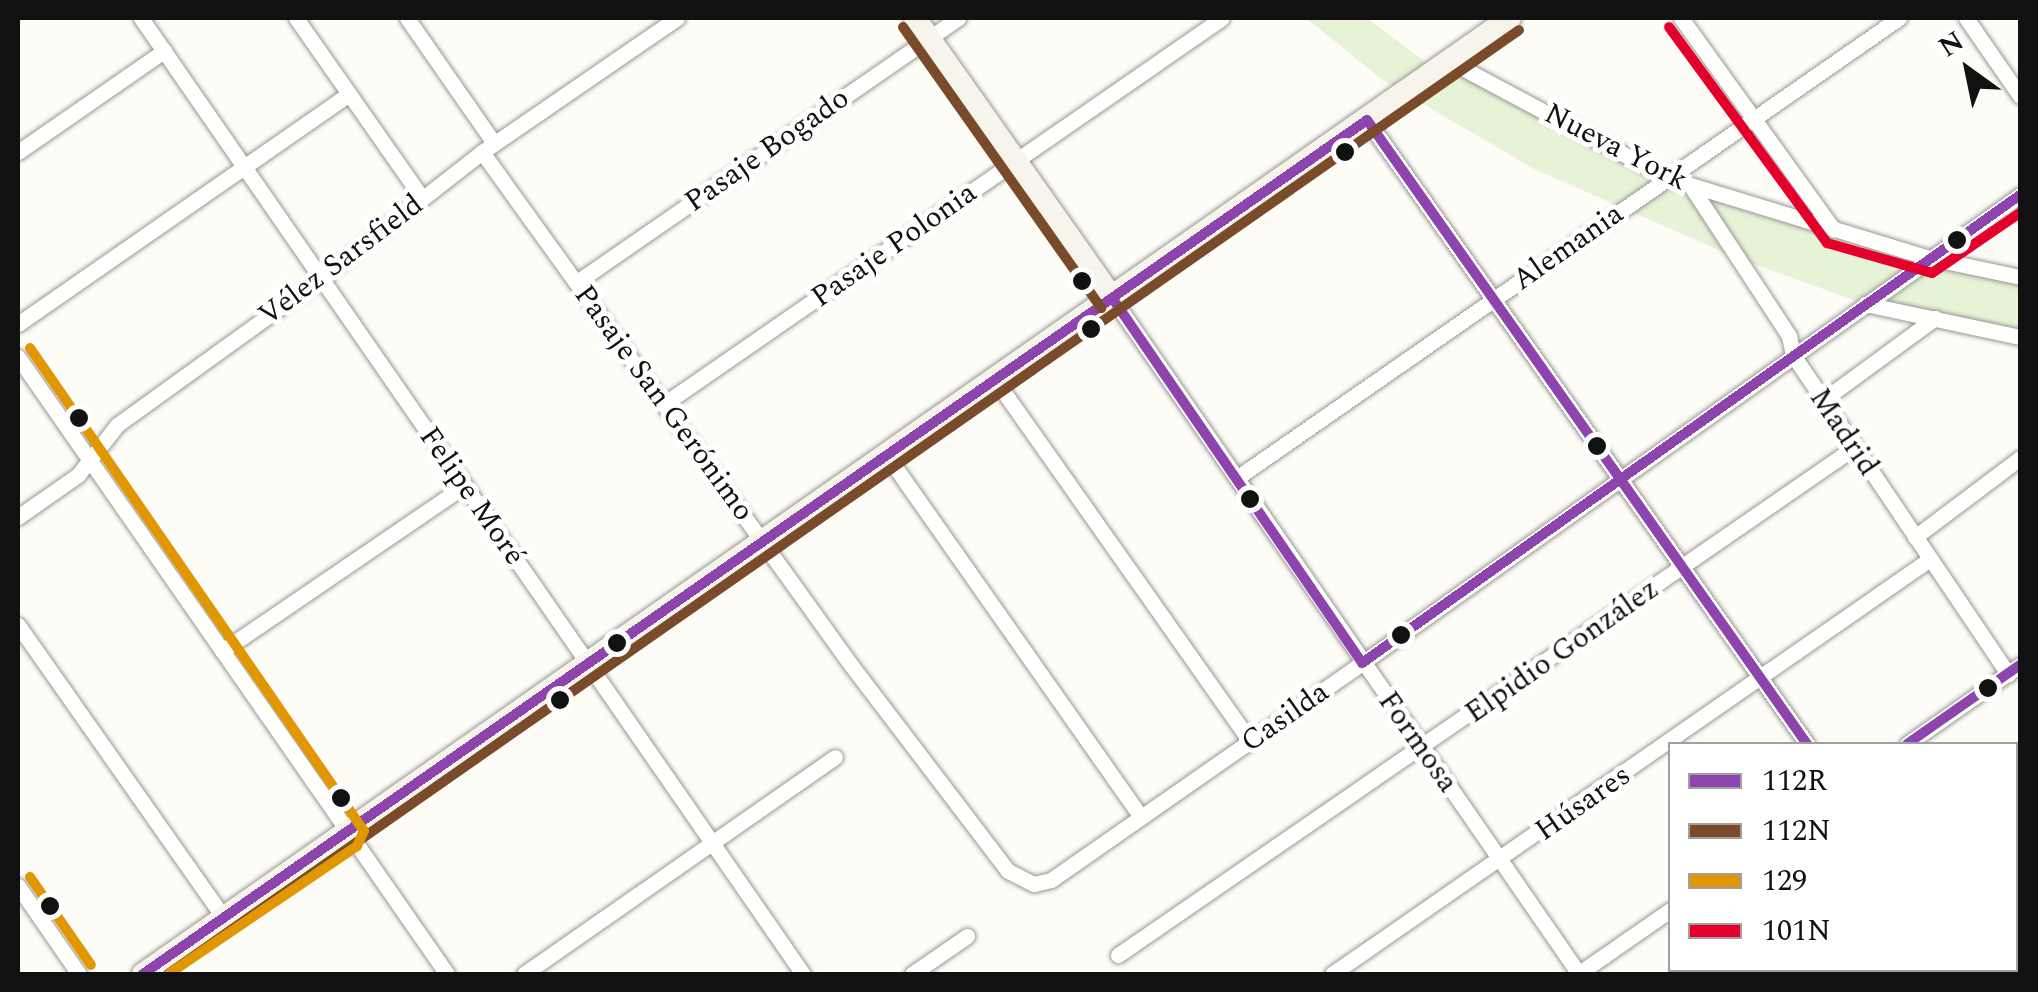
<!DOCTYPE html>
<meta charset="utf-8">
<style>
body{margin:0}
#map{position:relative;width:2038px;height:992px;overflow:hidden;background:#fdfcf7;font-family:Spectral,serif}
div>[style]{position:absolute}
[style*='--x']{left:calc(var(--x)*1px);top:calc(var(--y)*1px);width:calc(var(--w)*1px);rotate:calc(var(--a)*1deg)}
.green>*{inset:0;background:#e7f3d7}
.roads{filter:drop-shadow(0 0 2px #979795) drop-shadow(0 0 2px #979795)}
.minor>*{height:15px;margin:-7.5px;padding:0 7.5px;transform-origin:7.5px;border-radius:7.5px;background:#fffffe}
.secondary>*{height:22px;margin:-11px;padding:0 11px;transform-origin:11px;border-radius:11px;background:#f6f4eb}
.bus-1>*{height:10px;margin:-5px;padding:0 5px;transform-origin:5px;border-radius:5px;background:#8e44ad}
.bus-2>*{height:10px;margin:-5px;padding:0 5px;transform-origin:5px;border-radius:5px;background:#7a4b2a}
.bus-3>*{height:10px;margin:-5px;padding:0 5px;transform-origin:5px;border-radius:5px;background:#e09702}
.bus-4>*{height:10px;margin:-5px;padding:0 5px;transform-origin:5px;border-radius:5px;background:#e4002b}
.dots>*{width:28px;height:28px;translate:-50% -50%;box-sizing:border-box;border:5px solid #fff;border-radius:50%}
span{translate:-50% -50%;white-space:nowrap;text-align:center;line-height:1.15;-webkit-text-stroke:10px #fff;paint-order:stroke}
.street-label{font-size:30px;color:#111}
.frame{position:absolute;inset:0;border:20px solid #111;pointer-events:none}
.legend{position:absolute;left:1668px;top:742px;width:350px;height:230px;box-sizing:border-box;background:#fff;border:2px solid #a0a0a0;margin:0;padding:12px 18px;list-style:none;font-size:30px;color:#111}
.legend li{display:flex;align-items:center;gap:20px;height:50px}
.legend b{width:50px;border:2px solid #a0a0a0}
.north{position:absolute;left:1918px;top:20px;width:100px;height:100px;-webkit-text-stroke:8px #fff;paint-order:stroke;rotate:327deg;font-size:28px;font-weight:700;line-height:40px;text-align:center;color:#111}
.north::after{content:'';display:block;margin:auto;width:35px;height:45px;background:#111;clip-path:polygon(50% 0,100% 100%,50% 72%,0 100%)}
</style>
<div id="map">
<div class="green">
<div style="clip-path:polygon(1306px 18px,1367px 18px,1436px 70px,1449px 61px,1668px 178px,2020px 277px,2020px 337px,1865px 304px,1737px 258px,1534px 169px,1384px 81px)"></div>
</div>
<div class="roads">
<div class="minor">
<div style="--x:141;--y:18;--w:1163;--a:55.3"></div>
<div style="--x:296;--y:18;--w:220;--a:55"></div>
<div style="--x:407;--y:18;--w:152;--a:55.2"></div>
<div style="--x:1681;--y:18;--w:261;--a:54.2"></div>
<div style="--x:1966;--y:18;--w:95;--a:55.3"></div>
<div style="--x:1449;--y:61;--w:248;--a:28.1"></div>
<div style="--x:1668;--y:178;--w:274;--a:17"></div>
<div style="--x:1930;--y:258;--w:92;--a:11.9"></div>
<div style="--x:1367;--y:120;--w:764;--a:54.81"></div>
<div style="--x:18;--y:152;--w:178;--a:-34.7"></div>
<div style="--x:482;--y:152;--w:632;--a:54.27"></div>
<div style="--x:851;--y:665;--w:259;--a:52.7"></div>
<div style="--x:1008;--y:871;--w:29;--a:27"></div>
<div style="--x:1034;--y:884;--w:17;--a:-13"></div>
<div style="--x:1051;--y:880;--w:379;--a:-34.9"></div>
<div style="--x:1362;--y:663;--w:807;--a:-35.42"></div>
<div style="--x:1690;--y:185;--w:181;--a:56.7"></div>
<div style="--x:1789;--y:336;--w:19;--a:78"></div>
<div style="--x:1793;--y:355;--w:385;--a:56"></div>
<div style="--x:577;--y:282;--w:464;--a:-34.7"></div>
<div style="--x:1113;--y:299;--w:820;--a:55.38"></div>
<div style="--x:1865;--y:304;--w:158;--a:12"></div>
<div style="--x:18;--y:324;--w:403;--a:-34.8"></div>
<div style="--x:18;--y:357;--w:751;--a:55.19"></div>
<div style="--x:996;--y:381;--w:441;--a:54.8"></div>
<div style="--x:1823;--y:400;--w:139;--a:-36.2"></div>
<div style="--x:664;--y:404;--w:678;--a:-34.67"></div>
<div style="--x:888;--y:457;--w:440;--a:54.9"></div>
<div style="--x:1238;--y:477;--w:805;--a:-34.78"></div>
<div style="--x:18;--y:517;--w:73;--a:-35"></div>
<div style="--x:78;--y:475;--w:63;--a:-52"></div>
<div style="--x:117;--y:425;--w:253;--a:-35.8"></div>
<div style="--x:322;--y:277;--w:203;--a:-38"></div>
<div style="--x:482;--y:152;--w:237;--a:-34.5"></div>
<div style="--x:1915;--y:537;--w:131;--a:-37"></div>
<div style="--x:18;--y:625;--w:358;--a:54.9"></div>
<div style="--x:222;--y:651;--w:294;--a:-34.3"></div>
<div style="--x:1907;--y:744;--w:138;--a:-35"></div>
<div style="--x:2016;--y:877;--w:5;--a:-37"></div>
<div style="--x:18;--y:886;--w:107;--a:55.3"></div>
<div style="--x:1118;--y:955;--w:895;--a:-34.58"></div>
<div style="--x:1966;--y:970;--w:5;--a:53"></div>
<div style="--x:524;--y:974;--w:379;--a:-34.9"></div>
<div style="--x:912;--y:974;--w:67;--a:-34.6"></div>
<div style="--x:1332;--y:974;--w:728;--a:-34.76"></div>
<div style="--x:1578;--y:974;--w:112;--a:-34.8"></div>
<div style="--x:1874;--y:974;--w:8;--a:-30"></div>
</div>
<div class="secondary">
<div style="--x:915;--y:18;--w:344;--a:54.8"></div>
<div style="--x:143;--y:974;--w:1668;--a:-34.97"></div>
</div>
</div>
<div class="bus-1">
<div style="--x:1113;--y:299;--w:441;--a:55.6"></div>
<div style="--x:1362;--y:663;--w:807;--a:-35.42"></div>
<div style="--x:1907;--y:744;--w:138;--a:-35"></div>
<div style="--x:143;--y:974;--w:1492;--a:-34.9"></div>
<div style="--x:1367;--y:120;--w:764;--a:54.81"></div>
</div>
<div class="bus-2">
<div style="--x:903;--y:27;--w:344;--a:54.8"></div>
<div style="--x:168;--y:974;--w:1648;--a:-34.94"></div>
</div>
<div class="bus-3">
<div style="--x:30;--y:348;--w:587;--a:55.34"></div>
<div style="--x:364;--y:831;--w:17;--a:115"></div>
<div style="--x:357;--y:846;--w:227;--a:145.8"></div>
<div style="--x:30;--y:877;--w:107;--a:55.3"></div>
</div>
<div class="bus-4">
<div style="--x:1669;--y:27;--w:268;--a:53.8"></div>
<div style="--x:1827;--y:243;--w:109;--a:15.9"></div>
<div style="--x:1932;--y:273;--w:107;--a:-34.3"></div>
</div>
<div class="dots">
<div style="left:1345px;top:152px;background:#111"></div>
<div style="left:1957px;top:240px;background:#111"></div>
<div style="left:1082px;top:281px;background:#111"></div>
<div style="left:1091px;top:329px;background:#111"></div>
<div style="left:79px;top:418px;background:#111"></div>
<div style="left:1597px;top:446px;background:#111"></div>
<div style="left:1250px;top:499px;background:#111"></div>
<div style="left:1401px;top:635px;background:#111"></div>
<div style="left:617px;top:643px;background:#111"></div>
<div style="left:1988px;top:688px;background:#111"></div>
<div style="left:560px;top:700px;background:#111"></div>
<div style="left:341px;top:798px;background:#111"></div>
<div style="left:50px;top:906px;background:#111"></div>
</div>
<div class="street-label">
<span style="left:1616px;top:147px;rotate:27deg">Nueva York</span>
<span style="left:767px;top:150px;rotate:-35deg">Pasaje Bogado</span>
<span style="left:894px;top:245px;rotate:-35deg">Pasaje Polonia</span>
<span style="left:1568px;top:247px;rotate:-35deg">Alemania</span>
<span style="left:341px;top:260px;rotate:-37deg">Vélez Sarsfield</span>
<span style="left:664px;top:403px;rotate:54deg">Pasaje San Gerónimo</span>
<span style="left:1844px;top:432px;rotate:56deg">Madrid</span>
<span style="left:472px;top:496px;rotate:55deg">Felipe Moré</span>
<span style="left:1562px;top:651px;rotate:-35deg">Elpidio González</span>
<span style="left:1285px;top:717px;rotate:-35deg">Casilda</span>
<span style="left:1418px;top:742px;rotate:55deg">Formosa</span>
<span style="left:1583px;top:803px;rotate:-35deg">Húsares</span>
</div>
<div class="frame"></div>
<ul class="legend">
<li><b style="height:12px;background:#8e44ad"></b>112R</li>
<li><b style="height:12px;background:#7a4b2a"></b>112N</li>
<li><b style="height:12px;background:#e09702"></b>129</li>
<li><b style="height:12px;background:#e4002b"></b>101N</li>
</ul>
<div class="north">N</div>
</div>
